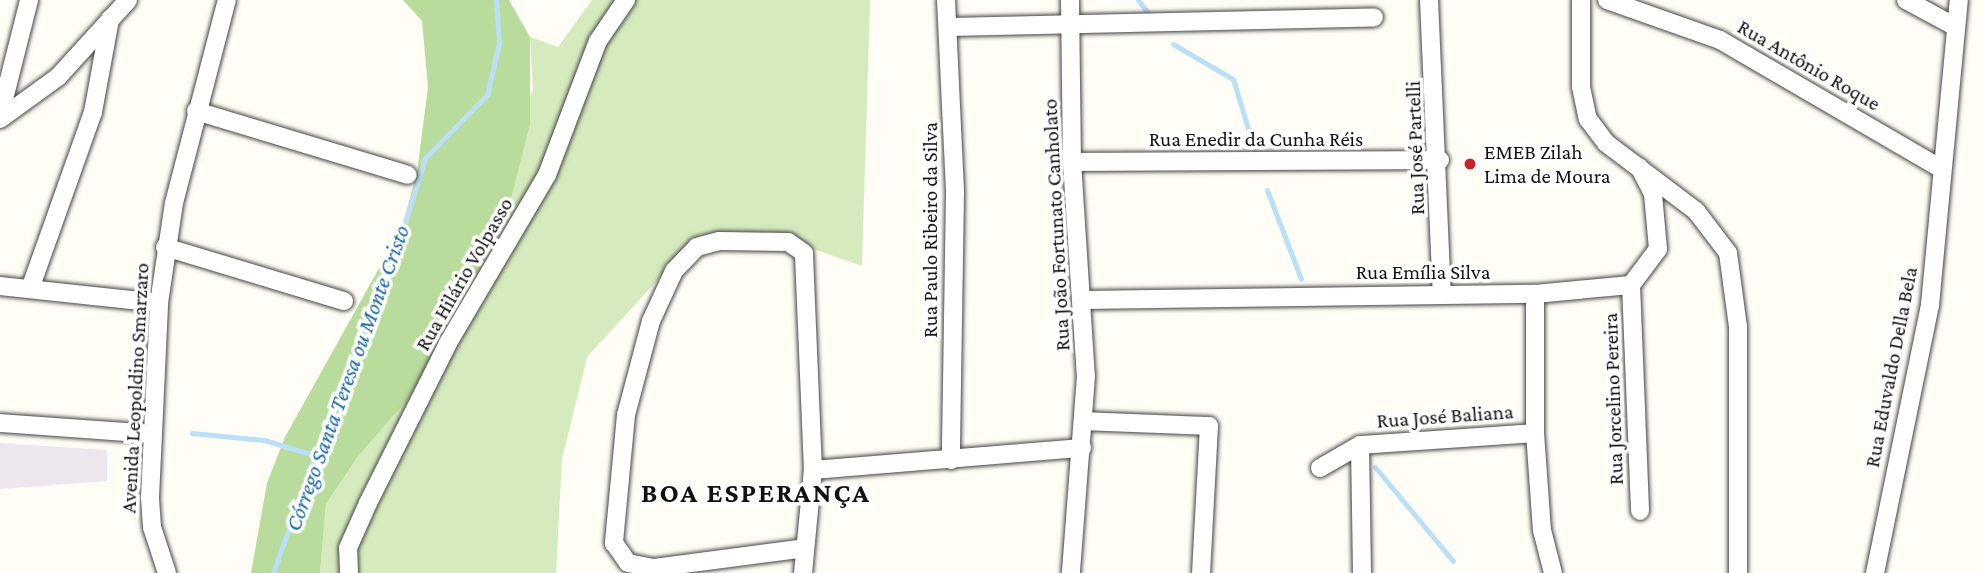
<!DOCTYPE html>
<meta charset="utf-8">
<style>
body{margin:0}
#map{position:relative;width:1983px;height:573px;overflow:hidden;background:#fffdf5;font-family:"Crimson Pro",serif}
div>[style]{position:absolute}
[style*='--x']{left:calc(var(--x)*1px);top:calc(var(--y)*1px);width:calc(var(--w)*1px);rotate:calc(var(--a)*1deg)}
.industrial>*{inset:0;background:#eee6ef}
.green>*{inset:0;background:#d5ebbd}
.forest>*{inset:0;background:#b9dc9c}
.stream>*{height:5px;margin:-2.5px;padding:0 2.5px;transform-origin:2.5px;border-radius:2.5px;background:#b9e0f7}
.roads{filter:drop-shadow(0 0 2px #444) drop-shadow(0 0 2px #444)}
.minor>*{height:18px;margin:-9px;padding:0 9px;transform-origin:9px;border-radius:9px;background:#fff}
.dots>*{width:19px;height:19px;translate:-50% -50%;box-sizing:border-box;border:4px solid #fff;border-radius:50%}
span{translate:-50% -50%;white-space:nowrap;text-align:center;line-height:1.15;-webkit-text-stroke:7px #fff;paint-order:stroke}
.street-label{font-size:21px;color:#111}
.poi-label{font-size:21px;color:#111}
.left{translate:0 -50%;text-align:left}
.water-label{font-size:23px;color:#1768a6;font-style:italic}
.district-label{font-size:28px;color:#111;font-weight:700;letter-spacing:2px}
</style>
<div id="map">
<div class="industrial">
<div style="clip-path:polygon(0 443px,107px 450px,107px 481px,0 489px)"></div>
</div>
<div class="green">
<div style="clip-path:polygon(592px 0,870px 0,862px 266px,776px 236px,699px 235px,587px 357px,562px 459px,556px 573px,320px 573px,326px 504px,359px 455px,533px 90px,530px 37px,558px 47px)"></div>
</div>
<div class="forest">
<div style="clip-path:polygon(403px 0,509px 0,530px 37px,530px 124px,511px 198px,429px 375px,359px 455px,326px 504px,320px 573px,251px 573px,267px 483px,285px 437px,402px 227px,417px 172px,428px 87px,422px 21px)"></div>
</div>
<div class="stream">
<div style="--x:1138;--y:0;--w:16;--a:52"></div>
<div style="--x:1173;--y:44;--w:69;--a:30.3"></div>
<div style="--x:1233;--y:79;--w:72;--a:73.1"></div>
<div style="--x:1267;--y:190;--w:95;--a:69.1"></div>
<div style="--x:192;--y:433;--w:72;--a:5.6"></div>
<div style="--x:264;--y:440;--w:55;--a:16.8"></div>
<div style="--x:1375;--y:467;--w:122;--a:50.3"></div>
<div style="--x:273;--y:573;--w:197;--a:-70.5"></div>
<div style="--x:339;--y:387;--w:116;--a:-65.6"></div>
<div style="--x:387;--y:281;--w:129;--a:-72.8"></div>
<div style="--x:425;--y:158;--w:88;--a:-45.5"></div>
<div style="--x:487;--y:95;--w:53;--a:-77"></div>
<div style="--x:499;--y:43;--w:43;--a:-94"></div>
</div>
<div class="roads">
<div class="minor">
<div style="--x:946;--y:0;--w:192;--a:87.3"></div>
<div style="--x:955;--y:192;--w:268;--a:90.9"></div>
<div style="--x:1070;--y:0;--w:162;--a:89.3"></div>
<div style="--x:1072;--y:162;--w:214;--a:86.3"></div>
<div style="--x:1086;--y:376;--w:198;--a:94.4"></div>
<div style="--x:1429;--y:0;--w:295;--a:87.5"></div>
<div style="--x:1581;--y:0;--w:87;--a:90"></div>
<div style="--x:1581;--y:87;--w:33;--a:78"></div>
<div style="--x:1588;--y:119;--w:30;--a:53"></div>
<div style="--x:1606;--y:143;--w:113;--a:37.1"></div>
<div style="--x:1696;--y:211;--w:53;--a:52.7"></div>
<div style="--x:1728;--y:253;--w:75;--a:82.3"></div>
<div style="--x:1738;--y:327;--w:246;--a:90"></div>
<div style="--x:1607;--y:0;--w:120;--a:19.5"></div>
<div style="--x:1720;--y:40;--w:257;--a:30.2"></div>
<div style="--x:1906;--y:0;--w:57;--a:28.4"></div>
<div style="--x:948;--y:27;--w:426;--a:-1.3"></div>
<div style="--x:196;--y:111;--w:221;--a:16.8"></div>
<div style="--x:0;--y:115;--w:119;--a:-75.8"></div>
<div style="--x:0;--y:119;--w:72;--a:-35.9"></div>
<div style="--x:58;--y:77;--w:104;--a:-47.7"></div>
<div style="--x:1072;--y:162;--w:368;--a:-0.3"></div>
<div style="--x:165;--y:247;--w:187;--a:16.8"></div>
<div style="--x:1631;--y:285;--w:226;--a:87.7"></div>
<div style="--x:0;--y:286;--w:160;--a:6.1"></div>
<div style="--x:30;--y:289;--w:188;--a:-70.4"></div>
<div style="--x:93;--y:112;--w:95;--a:-79.6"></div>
<div style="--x:1535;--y:294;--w:139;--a:90"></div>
<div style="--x:1535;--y:433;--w:97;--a:85.9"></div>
<div style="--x:1542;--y:530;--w:44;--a:75.7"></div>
<div style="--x:1082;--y:300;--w:453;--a:-0.8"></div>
<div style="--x:1535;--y:294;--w:96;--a:-5.4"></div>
<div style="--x:1631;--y:285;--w:45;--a:-53.1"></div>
<div style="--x:1658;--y:249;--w:55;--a:-95.2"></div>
<div style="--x:1653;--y:194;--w:30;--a:-117"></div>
<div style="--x:1084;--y:421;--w:125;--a:2.3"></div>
<div style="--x:1209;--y:426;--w:147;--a:93.1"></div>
<div style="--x:0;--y:423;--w:152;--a:4.1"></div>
<div style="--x:1360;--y:445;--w:128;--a:89.1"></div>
<div style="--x:1320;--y:468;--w:46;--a:-29.9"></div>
<div style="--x:1360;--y:445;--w:175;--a:-3.9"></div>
<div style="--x:813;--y:470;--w:270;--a:-4.7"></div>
<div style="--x:167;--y:573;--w:48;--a:-108.1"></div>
<div style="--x:152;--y:527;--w:30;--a:-94"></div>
<div style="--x:150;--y:497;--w:194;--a:-87.3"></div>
<div style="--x:159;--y:303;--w:101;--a:-81.5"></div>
<div style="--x:174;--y:203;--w:210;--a:-75.4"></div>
<div style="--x:349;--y:573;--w:25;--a:-92"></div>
<div style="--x:348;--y:548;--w:49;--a:-66"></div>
<div style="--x:368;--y:503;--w:179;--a:-63.4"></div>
<div style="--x:448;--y:343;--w:195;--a:-59.5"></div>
<div style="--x:547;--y:175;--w:143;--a:-69.2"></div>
<div style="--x:598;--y:41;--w:50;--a:-55.7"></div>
<div style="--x:803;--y:573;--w:103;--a:-84.5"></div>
<div style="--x:813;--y:470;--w:217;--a:-92.4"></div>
<div style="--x:804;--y:253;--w:19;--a:-145"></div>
<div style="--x:788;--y:242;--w:69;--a:-179.2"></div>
<div style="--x:719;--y:241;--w:23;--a:165"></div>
<div style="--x:697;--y:247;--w:33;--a:134"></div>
<div style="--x:674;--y:271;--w:55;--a:114.7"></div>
<div style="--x:651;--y:321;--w:97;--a:104.9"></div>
<div style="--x:626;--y:415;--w:129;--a:95.4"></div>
<div style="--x:614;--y:543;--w:24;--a:55"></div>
<div style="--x:628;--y:563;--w:26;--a:11"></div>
<div style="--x:654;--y:568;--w:152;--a:-7.5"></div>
<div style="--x:1875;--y:573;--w:274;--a:-78.4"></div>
<div style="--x:1930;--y:305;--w:306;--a:-84.6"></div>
</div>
</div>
<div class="dots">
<div style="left:1470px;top:164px;background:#c4262e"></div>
</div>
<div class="street-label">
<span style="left:1809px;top:65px;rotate:30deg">Rua Antônio Roque</span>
<span style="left:1256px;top:139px">Rua Enedir da Cunha Réis</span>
<span style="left:1415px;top:148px;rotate:-92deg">Rua José Partelli</span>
<span style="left:1056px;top:225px;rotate:-93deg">Rua João Fortunato Canholato</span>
<span style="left:930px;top:230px;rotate:-90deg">Rua Paulo Ribeiro da Silva</span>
<span style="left:1423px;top:272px">Rua Emília Silva</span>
<span style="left:464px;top:274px;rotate:-60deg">Rua Hilário Volpasso</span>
<span style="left:1891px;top:367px;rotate:-79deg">Rua Eduvaldo Della Bela</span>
<span style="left:135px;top:388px;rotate:-87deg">Avenida Leopoldino Smarzaro</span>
<span style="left:1613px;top:399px;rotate:-92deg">Rua Jorcelino Pereira</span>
<span style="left:1445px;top:416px;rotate:-4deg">Rua José Baliana</span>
</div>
<div class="poi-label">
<span class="left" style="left:1484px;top:164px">EMEB Zilah<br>Lima de Moura</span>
</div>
<div class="water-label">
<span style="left:347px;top:378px;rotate:-70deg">Córrego Santa Teresa ou Monte Cristo</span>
</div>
<div class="district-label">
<span style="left:756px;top:493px">BOA ESPERANÇA</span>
</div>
</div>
